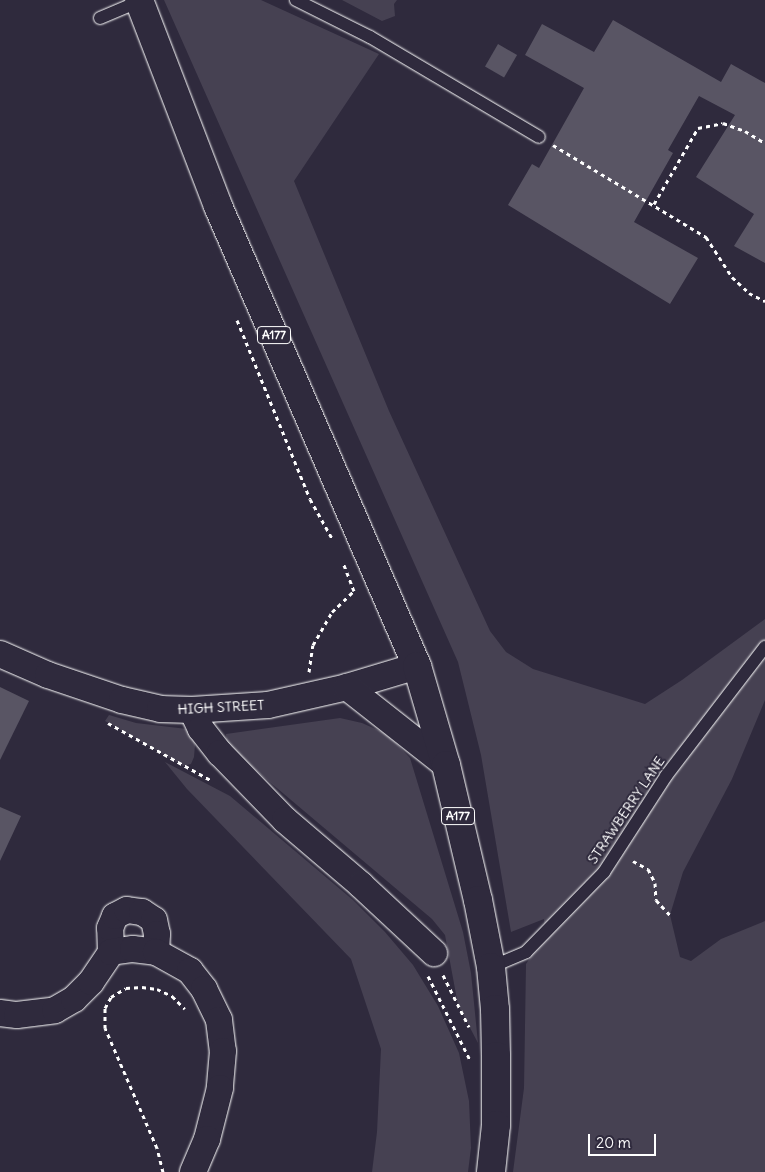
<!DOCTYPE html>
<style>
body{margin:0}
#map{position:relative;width:765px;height:1172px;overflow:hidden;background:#2f2a3d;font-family:Delius,sans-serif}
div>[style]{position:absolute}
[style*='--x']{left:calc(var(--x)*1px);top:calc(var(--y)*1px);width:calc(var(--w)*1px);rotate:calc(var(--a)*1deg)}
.green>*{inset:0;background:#464152}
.building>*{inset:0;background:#595564;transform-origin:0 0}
.path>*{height:3px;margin-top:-1.5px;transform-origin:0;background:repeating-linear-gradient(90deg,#fff 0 4px,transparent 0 8px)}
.roads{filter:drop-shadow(0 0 1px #fff) drop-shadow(0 0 1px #fff)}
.lane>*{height:12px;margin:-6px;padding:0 6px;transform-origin:6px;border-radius:6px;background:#2f2a3d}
.street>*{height:26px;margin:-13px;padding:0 13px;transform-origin:13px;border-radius:13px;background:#2f2a3d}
.primary>*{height:28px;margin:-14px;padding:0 14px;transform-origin:14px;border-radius:14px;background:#2f2a3d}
span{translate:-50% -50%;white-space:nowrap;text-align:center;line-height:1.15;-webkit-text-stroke:4px #2f2a3d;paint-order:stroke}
.shield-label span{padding:1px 4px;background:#2f2a3d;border:1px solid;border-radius:4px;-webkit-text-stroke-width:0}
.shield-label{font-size:12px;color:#fff;font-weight:700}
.street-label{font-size:14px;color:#fff}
.scale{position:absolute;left:588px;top:1134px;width:68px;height:22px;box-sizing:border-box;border:2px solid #fff;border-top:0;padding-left:6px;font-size:15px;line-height:18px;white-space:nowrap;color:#fff;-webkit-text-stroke:4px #2f2a3d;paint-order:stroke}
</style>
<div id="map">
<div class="green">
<div style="clip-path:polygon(164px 0,261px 0,379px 54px,294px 181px,389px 411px,490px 631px,506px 652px,533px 669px,645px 704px,682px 680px,765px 619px,765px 700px,732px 779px,683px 872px,670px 915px,680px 957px,691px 961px,721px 939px,765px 921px,765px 1172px,513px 1172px,524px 1088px,526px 964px,545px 935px,544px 919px,511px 932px,481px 755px,458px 662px)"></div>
<div style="clip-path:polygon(342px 0,397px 0,394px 4px,395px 16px,382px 21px)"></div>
<div style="clip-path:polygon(109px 715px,136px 723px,187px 729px,193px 734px,195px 745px,194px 757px,191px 764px,183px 766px,105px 721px)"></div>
<div style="clip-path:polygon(340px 718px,362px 723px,387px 734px,410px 758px,463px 932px,471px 973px,478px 1043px,458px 1005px,445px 935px,432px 919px,227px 746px,226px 734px)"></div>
<div style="clip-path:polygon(165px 762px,230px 796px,353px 900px,385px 932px,413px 965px,438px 1006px,459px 1053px,469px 1101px,471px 1148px,468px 1172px,372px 1172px,377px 1132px,381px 1049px,351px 959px,187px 789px)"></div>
</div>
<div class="building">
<div style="clip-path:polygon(613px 20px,721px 82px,731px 64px,765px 83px,765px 263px,734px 246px,754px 214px,696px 177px,735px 115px,699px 96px,668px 150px,673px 153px,634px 222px,698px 258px,670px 304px,508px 205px,532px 164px,539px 168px,584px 88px,525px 55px,542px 24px,594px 52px)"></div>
<div style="left:498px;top:44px;width:22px;height:26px;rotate:30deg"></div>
<div style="clip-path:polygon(0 687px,29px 701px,0 760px)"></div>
<div style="clip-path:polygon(0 807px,21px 816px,0 861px)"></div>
</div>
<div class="path">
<div style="--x:553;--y:145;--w:179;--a:31"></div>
<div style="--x:706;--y:237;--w:48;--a:57"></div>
<div style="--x:732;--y:277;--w:23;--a:43"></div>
<div style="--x:749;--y:293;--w:18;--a:27"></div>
<div style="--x:654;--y:204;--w:88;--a:-59.9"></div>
<div style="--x:698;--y:128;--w:25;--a:-11"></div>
<div style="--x:723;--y:123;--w:23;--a:20"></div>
<div style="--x:745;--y:131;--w:23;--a:31"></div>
<div style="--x:237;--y:320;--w:193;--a:67.8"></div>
<div style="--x:310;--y:499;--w:47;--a:60.7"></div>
<div style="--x:309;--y:672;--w:27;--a:-82"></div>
<div style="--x:313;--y:645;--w:38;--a:-60"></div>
<div style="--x:332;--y:612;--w:30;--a:-44"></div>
<div style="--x:354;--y:591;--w:31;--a:-111"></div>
<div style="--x:108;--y:723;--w:119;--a:29.1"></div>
<div style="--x:633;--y:861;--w:17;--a:28"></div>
<div style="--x:648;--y:869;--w:16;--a:63"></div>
<div style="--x:655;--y:883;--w:17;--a:87"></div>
<div style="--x:656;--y:900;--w:21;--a:47"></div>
<div style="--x:443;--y:975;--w:58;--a:63.4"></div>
<div style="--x:428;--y:976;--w:94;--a:63.4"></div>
<div style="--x:163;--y:1172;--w:25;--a:-104"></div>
<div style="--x:157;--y:1148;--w:131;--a:-113.4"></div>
<div style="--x:105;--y:1028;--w:20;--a:-90"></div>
<div style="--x:105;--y:1008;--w:13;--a:-61"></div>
<div style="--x:111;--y:997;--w:17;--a:-31"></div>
<div style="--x:126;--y:988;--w:16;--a:-4"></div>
<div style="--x:142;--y:987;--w:15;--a:8"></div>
<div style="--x:157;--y:989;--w:17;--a:25"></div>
<div style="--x:172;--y:996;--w:18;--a:45"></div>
</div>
<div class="roads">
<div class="lane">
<div style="--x:296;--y:0;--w:83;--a:26.6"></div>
<div style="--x:370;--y:37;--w:196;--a:30.6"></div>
<div style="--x:100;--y:18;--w:43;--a:-23"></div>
<div style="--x:491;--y:967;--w:38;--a:-23"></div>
<div style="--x:526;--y:952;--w:112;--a:-45.7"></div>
<div style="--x:604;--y:872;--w:114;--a:-57.1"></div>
<div style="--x:666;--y:776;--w:163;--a:-52.5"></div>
</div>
<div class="street">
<div style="--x:0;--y:654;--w:52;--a:23.6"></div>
<div style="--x:48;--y:675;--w:78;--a:18.7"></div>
<div style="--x:122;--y:700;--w:39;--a:13"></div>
<div style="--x:160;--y:709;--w:32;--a:2"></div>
<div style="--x:192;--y:710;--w:76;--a:-3.8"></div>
<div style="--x:268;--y:705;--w:81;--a:-12.8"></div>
<div style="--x:347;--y:687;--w:73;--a:-16.7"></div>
<div style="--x:347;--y:687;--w:126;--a:38.2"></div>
<div style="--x:192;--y:710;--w:21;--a:65"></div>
<div style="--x:201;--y:729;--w:31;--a:52"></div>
<div style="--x:220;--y:753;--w:93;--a:45.9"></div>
<div style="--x:285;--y:820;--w:100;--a:40.5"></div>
<div style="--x:361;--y:885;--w:100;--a:43"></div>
<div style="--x:111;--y:952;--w:24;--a:-92"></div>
<div style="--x:110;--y:928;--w:13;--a:-67"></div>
<div style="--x:115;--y:916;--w:13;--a:-27"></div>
<div style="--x:127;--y:910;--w:15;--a:8"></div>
<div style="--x:142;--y:912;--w:14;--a:34"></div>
<div style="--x:154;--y:920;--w:14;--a:78"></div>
<div style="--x:157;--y:934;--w:18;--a:93"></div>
<div style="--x:0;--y:1013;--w:17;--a:7"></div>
<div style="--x:17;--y:1015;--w:38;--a:-7"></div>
<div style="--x:55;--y:1010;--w:22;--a:-30"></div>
<div style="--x:74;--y:999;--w:24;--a:-45"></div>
<div style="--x:91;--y:982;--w:36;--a:-56"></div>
<div style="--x:111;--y:952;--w:22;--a:-8"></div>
<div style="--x:133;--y:949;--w:23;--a:7"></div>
<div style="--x:156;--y:952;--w:39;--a:29"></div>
<div style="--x:190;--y:971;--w:23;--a:52"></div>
<div style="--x:204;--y:989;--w:34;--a:64"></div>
<div style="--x:219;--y:1020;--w:31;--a:83"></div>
<div style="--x:223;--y:1051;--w:37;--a:95"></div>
<div style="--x:220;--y:1088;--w:53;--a:104.3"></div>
<div style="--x:207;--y:1139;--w:36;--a:113"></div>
</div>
<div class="primary">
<div style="--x:139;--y:0;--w:221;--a:69"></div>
<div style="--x:218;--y:206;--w:501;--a:66.61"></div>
<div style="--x:417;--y:666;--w:103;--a:73.7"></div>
<div style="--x:446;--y:765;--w:139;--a:76.7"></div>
<div style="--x:478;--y:900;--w:68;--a:79"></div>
<div style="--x:491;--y:967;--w:42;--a:84.6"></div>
<div style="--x:495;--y:1009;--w:47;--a:88.8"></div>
<div style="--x:496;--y:1056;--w:69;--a:90"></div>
<div style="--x:496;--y:1125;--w:47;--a:96.1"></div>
</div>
</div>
<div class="shield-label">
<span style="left:274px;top:335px">A177</span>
<span style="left:458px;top:816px">A177</span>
</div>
<div class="street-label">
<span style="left:221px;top:707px;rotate:-3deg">HIGH STREET</span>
<span style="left:626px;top:810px;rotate:-56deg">STRAWBERRY LANE</span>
</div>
<div class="scale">20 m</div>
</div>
